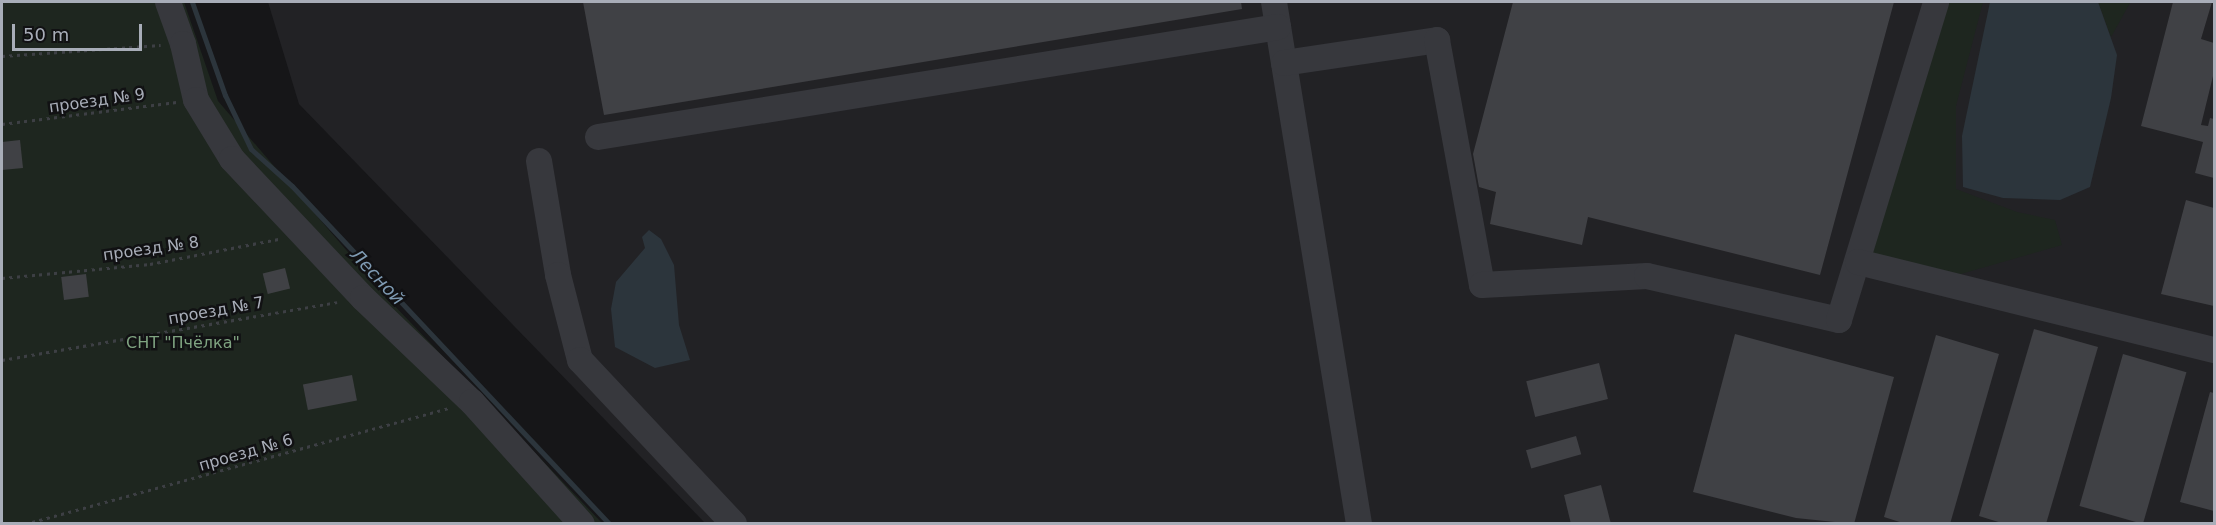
<!DOCTYPE html>
<meta charset="utf-8">
<style>
body{margin:0}
#map{position:relative;width:2216px;height:525px;overflow:hidden;background:#161618;font-family:"DejaVu Sans",sans-serif}
div>[style]{position:absolute}
[style*='--x']{left:calc(var(--x)*1px);top:calc(var(--y)*1px);width:calc(var(--w)*1px);rotate:calc(var(--a)*1deg)}
.built>*{inset:0;background:#222225}
.green>*{inset:0;background:#1e261f}
.water>*{inset:0;background:#2c353c}
.stream>*{height:5px;margin:-2.5px;padding:0 2.5px;transform-origin:2.5px;border-radius:2.5px;background:#2c353c}
.building>*{inset:0;background:#404145;transform-origin:0 0}
.path>*{height:3px;margin-top:-1.5px;transform-origin:0;background:repeating-linear-gradient(90deg,#3d3f44 0 3px,transparent 0 7.5px)}
.minor>*{height:26px;margin:-13px;padding:0 13px;transform-origin:13px;border-radius:13px;background:#37383d}
span{translate:-50% -50%;white-space:nowrap;text-align:center;line-height:1.15;-webkit-text-stroke:5px #111113;paint-order:stroke}
.street-label{font-size:16px;color:#a8adb8}
.park-label{font-size:16px;color:#7fa381}
.water-label{font-size:18px;color:#7f9bb3;font-style:italic}
.frame{position:absolute;inset:0;border:3px solid #a8adb8;pointer-events:none}
.scale{position:absolute;left:12px;top:24px;width:130px;height:27px;box-sizing:border-box;border:3px solid #a8adb8;border-top:0;padding-left:8px;font-size:18px;line-height:21px;white-space:nowrap;color:#a8adb8;-webkit-text-stroke:4px #111113;paint-order:stroke}
</style>
<div id="map">
<div class="built">
<div style="clip-path:polygon(268px 2px,2214px 2px,2214px 523px,705px 523px,299px 104px)"></div>
</div>
<div class="green">
<div style="clip-path:polygon(2px 2px,184px 2px,218px 101px,390px 301px,602px 523px,2px 523px)"></div>
<div style="clip-path:polygon(1944px 2px,1983px 2px,1956px 106px,1956px 189px,2017px 212px,2055px 220px,2062px 245px,1954px 276px,1870px 256px)"></div>
<div style="clip-path:polygon(2098px 2px,2130px 3px,2111px 37px)"></div>
</div>
<div class="water">
<div style="clip-path:polygon(1990px 2px,2098px 2px,2117px 55px,2111px 98px,2090px 187px,2060px 200px,2003px 198px,1963px 187px,1962px 136px)"></div>
<div style="clip-path:polygon(649px 230px,661px 239px,674px 265px,679px 325px,690px 360px,655px 368px,615px 347px,611px 309px,616px 282px,645px 248px,642px 237px)"></div>
</div>
<div class="stream">
<div style="--x:192;--y:2;--w:99;--a:70.5"></div>
<div style="--x:225;--y:95;--w:60;--a:64.3"></div>
<div style="--x:251;--y:149;--w:55;--a:42.1"></div>
<div style="--x:292;--y:186;--w:463;--a:46.8"></div>
</div>
<div class="building">
<div style="clip-path:polygon(583px 2px,1241px 2px,1242px 9px,604px 115px)"></div>
<div style="clip-path:polygon(1513px 2px,1894px 2px,1820px 275px,1588px 217px,1582px 245px,1490px 224px,1496px 192px,1479px 187px,1473px 154px)"></div>
<div style="clip-path:polygon(2173px 2px,2212px 2px,2201px 39px,2214px 43px,2214px 72px,2201px 125px,2208px 126px,2210px 118px,2214px 119px,2214px 178px,2195px 173px,2203px 142px,2141px 126px)"></div>
<div style="clip-path:polygon(20px 140px,23px 168px,2px 170px,2px 142px)"></div>
<div style="clip-path:polygon(2186px 200px,2214px 208px,2214px 306px,2161px 294px)"></div>
<div style="left:285px;top:268px;width:21px;height:23px;rotate:76deg"></div>
<div style="left:86px;top:274px;width:23px;height:25px;rotate:83deg"></div>
<div style="clip-path:polygon(2034px 329px,2098px 347px,2046px 524px,2005px 524px,1979px 516px)"></div>
<div style="clip-path:polygon(1735px 334px,1894px 377px,1854px 524px,1796px 518px,1693px 492px)"></div>
<div style="clip-path:polygon(1936px 335px,1999px 354px,1950px 524px,1906px 524px,1884px 517px)"></div>
<div style="left:2123px;top:354px;width:66px;height:158px;rotate:16deg"></div>
<div style="left:1599px;top:363px;width:37px;height:75px;rotate:76deg"></div>
<div style="left:352px;top:375px;width:26px;height:50px;rotate:79deg"></div>
<div style="clip-path:polygon(2210px 392px,2214px 393px,2214px 511px,2180px 502px)"></div>
<div style="left:1576px;top:436px;width:19px;height:52px;rotate:74deg"></div>
<div style="clip-path:polygon(1601px 485px,1611px 524px,1571px 524px,1564px 495px)"></div>
</div>
<div class="path">
<div style="--x:2;--y:56;--w:159;--a:-4"></div>
<div style="--x:2;--y:124;--w:176;--a:-7.2"></div>
<div style="--x:2;--y:278;--w:149;--a:-5.4"></div>
<div style="--x:150;--y:264;--w:131;--a:-11"></div>
<div style="--x:2;--y:360;--w:340;--a:-9.8"></div>
<div style="--x:25;--y:524;--w:440;--a:-15.3"></div>
</div>
<div class="minor">
<div style="--x:168;--y:2;--w:45;--a:70.3"></div>
<div style="--x:183;--y:44;--w:57;--a:76.9"></div>
<div style="--x:196;--y:100;--w:69;--a:58.6"></div>
<div style="--x:232;--y:159;--w:191;--a:46.7"></div>
<div style="--x:363;--y:298;--w:151;--a:43.7"></div>
<div style="--x:472;--y:402;--w:164;--a:48"></div>
<div style="--x:1274;--y:2;--w:529;--a:80.75"></div>
<div style="--x:1284;--y:63;--w:155;--a:-8.5"></div>
<div style="--x:1437;--y:40;--w:249;--a:79.6"></div>
<div style="--x:1482;--y:285;--w:165;--a:-3.1"></div>
<div style="--x:1647;--y:276;--w:197;--a:12.9"></div>
<div style="--x:1839;--y:320;--w:332;--a:-73"></div>
<div style="--x:598;--y:137;--w:689;--a:-9.19"></div>
<div style="--x:539;--y:161;--w:116;--a:80.5"></div>
<div style="--x:558;--y:275;--w:88;--a:75.5"></div>
<div style="--x:580;--y:360;--w:225;--a:46.8"></div>
<div style="--x:1858;--y:262;--w:367;--a:13.9"></div>
</div>
<div class="street-label">
<span style="left:97px;top:101px;rotate:-8deg">проезд № 9</span>
<span style="left:151px;top:249px;rotate:-8deg">проезд № 8</span>
<span style="left:216px;top:311px;rotate:-10deg">проезд № 7</span>
<span style="left:246px;top:453px;rotate:-16deg">проезд № 6</span>
</div>
<div class="park-label">
<span style="left:183px;top:343px">СНТ "Пчёлка"</span>
</div>
<div class="water-label">
<span style="left:377px;top:277px;rotate:47deg">Лесной</span>
</div>
<div class="frame"></div>
<div class="scale">50 m</div>
</div>
